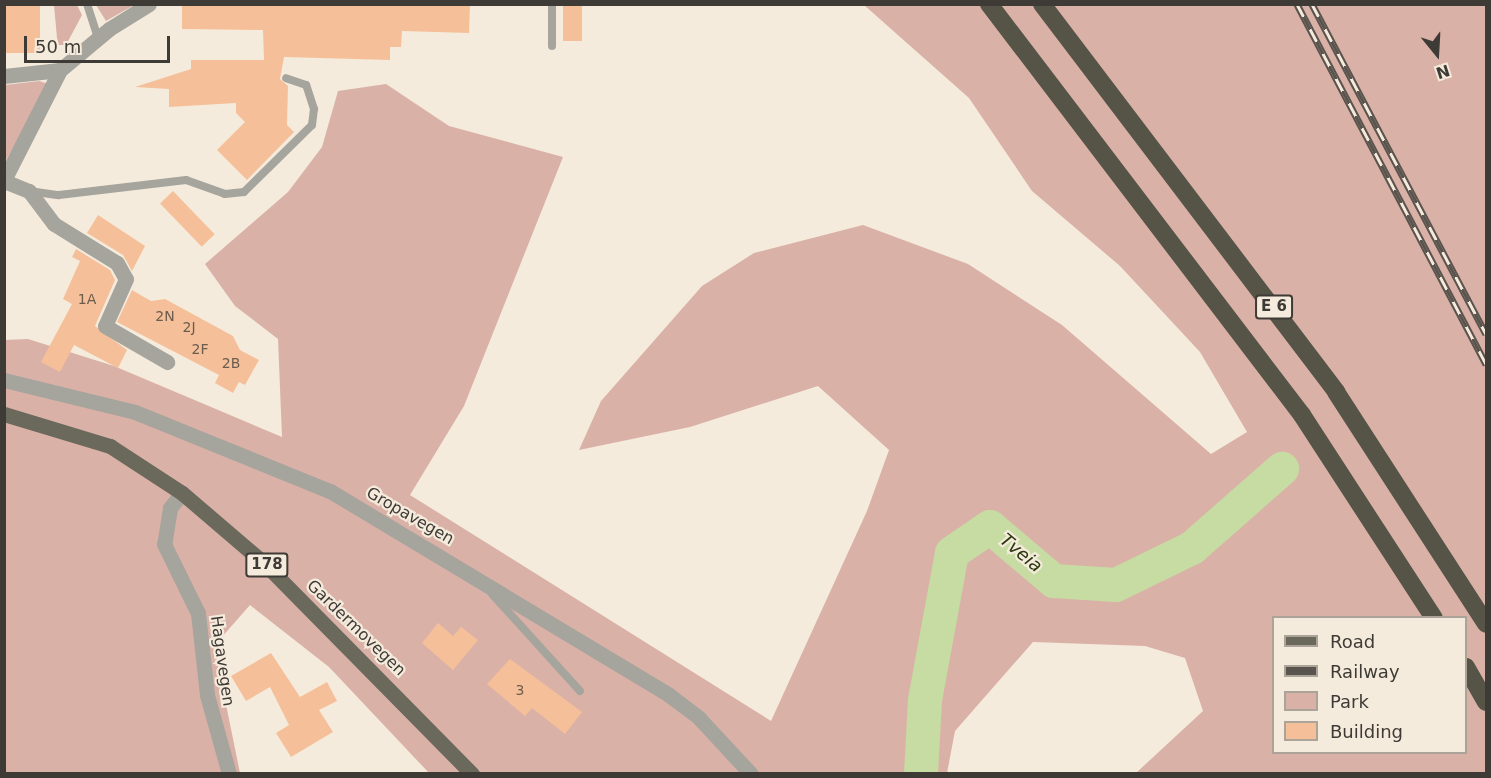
<!DOCTYPE html>
<style>
body{margin:0}
#map{position:relative;width:1491px;height:778px;overflow:hidden;background:#f5ebdc;font-family:"DejaVu Sans",sans-serif}
div>[style]{position:absolute}
[style*='--x']{left:calc(var(--x)*1px);top:calc(var(--y)*1px);width:calc(var(--w)*1px);rotate:calc(var(--a)*1deg)}
.green>*{inset:0;background:#dab1a7}
.river>*{height:34px;margin:-17px;padding:0 17px;transform-origin:17px;border-radius:17px;background:#c6dca2}
.building>*{inset:0;background:#f5c099;transform-origin:0 0}
.service>*{height:8px;margin:-4px;padding:0 4px;transform-origin:4px;border-radius:4px;background:#a5a49d}
.minor>*{height:15px;margin:-7.5px;padding:0 7.5px;transform-origin:7.5px;border-radius:7.5px;background:#a5a49d}
.primary>*{height:15px;margin:-7.5px;padding:0 7.5px;transform-origin:7.5px;border-radius:7.5px;background:#6a695c}
.motorway>*{height:18px;margin:-9px;padding:0 9px;transform-origin:9px;border-radius:9px;background:#555446}
.rail>*{height:7px;margin-top:-3.5px;transform-origin:0;background:repeating-linear-gradient(90deg,#f5ebdc 0 14px,#59544e 0 28px);box-sizing:border-box;border-block:2px solid #59544e}
span{translate:-50% -50%;white-space:nowrap;text-align:center;line-height:1.15;-webkit-text-stroke:4.5px #f5ebdc;paint-order:stroke}
.number-label{font-size:14px;color:#6c5c4e}
.number-label span{-webkit-text-stroke-width:0}
.shield-label span{padding:2px 4px;background:#f5ebdc;border:2px solid;border-radius:4px;-webkit-text-stroke-width:0}
.shield-label{font-size:15px;color:#3e3a35;font-weight:700}
.street-label{font-size:16px;color:#3e3a35}
.water-label{font-size:18px;color:#2a380e;font-style:italic}
.frame{position:absolute;inset:0;border:6px solid #3e3a35;pointer-events:none}
.legend{position:absolute;left:1272px;top:616px;width:195px;height:138px;box-sizing:border-box;background:#f5ebdc;border:2px solid #aca499;margin:0;padding:8px 10px;list-style:none;font-size:18px;color:#3e3a35}
.legend li{display:flex;align-items:center;gap:12px;height:30px}
.legend b{width:30px;border:2px solid #aca499}
.north{position:absolute;left:1407px;top:24px;width:60px;height:60px;-webkit-text-stroke:4px #f5ebdc;paint-order:stroke;rotate:162deg;font-size:16px;font-weight:700;line-height:24px;text-align:center;color:#3e3a35}
.north::after{content:'';display:block;margin:auto;width:21px;height:27px;background:#3e3a35;clip-path:polygon(50% 0,100% 100%,50% 72%,0 100%)}
.scale{position:absolute;left:24px;top:36px;width:146px;height:27px;box-sizing:border-box;border:3px solid #3e3a35;border-top:0;padding-left:8px;font-size:18px;line-height:21px;white-space:nowrap;color:#3e3a35;-webkit-text-stroke:4px #f5ebdc;paint-order:stroke}
</style>
<div id="map">
<div class="green">
<div style="clip-path:polygon(54px 5px,77px 5px,82px 15px,66px 45px,59px 45px,57px 38px)"></div>
<div style="clip-path:polygon(96px 5px,134px 5px,106px 21px)"></div>
<div style="clip-path:polygon(evenodd,864px 5px,1486px 5px,1486px 773px,1136px 773px,1203px 711px,1185px 658px,1145px 646px,1033px 642px,955px 731px,947px 773px,429px 773px,329px 667px,250px 605px,214px 646px,240px 773px,5px 773px,4px 340px,28px 339px,114px 366px,282px 437px,278px 339px,235px 306px,205px 264px,288px 192px,322px 147px,338px 91px,386px 84px,449px 126px,563px 157px,464px 406px,410px 495px,771px 721px,867px 511px,889px 450px,818px 386px,690px 427px,579px 450px,601px 401px,702px 286px,754px 253px,863px 225px,968px 264px,1062px 325px,1211px 454px,1247px 432px,1200px 352px,1120px 266px,1032px 191px,969px 98px,864px 5px,1274px 618px,1466px 618px,1466px 752px,1274px 752px,1274px 618px)"></div>
<div style="clip-path:polygon(39px 81px,49px 84px,5px 162px,5px 85px)"></div>
</div>
<div class="river">
<div style="--x:921;--y:774;--w:74;--a:-86.9"></div>
<div style="--x:925;--y:700;--w:149;--a:-79.6"></div>
<div style="--x:952;--y:553;--w:46;--a:-34.4"></div>
<div style="--x:990;--y:527;--w:84;--a:40.2"></div>
<div style="--x:1054;--y:581;--w:62;--a:3.7"></div>
<div style="--x:1116;--y:585;--w:85;--a:-26"></div>
<div style="--x:1192;--y:548;--w:120;--a:-41.3"></div>
</div>
<div class="building">
<div style="left:4px;top:4px;width:36px;height:49px"></div>
<div style="clip-path:polygon(182px 4px,470px 4px,469px 33px,402px 31px,401px 47px,390px 47px,390px 60px,284px 57px,280px 79px,288px 86px,287px 125px,294px 132px,247px 180px,217px 150px,245px 122px,236px 113px,236px 103px,169px 107px,169px 89px,135px 87px,191px 69px,191px 60px,264px 60px,263px 30px,182px 29px)"></div>
<div style="left:563px;top:4px;width:19px;height:37px"></div>
<div style="left:173px;top:191px;width:60px;height:18px;rotate:46deg"></div>
<div style="clip-path:polygon(98px 215px,145px 246px,132px 271px,123px 255px,87px 233px)"></div>
<div style="clip-path:polygon(76px 249px,110px 270px,115px 280px,95px 326px,127px 350px,118px 368px,74px 345px,60px 372px,41px 362px,72px 304px,63px 299px,80px 261px,72px 257px)"></div>
<div style="clip-path:polygon(132px 290px,151px 301px,165px 299px,233px 336px,240px 350px,259px 360px,245px 385px,239px 382px,233px 393px,215px 383px,219px 375px,117px 322px)"></div>
<div style="clip-path:polygon(438px 623px,453px 636px,461px 627px,478px 640px,453px 670px,422px 643px)"></div>
<div style="clip-path:polygon(271px 653px,300px 697px,327px 682px,337px 701px,319px 710px,333px 732px,291px 757px,276px 733px,289px 725px,270px 687px,246px 701px,231px 676px)"></div>
<div style="clip-path:polygon(510px 659px,582px 712px,565px 734px,532px 708px,525px 716px,487px 684px)"></div>
</div>
<div class="service">
<div style="--x:87;--y:4;--w:36;--a:72"></div>
<div style="--x:552;--y:4;--w:42;--a:90"></div>
<div style="--x:29;--y:191;--w:30;--a:8"></div>
<div style="--x:59;--y:195;--w:128;--a:-6.7"></div>
<div style="--x:186;--y:180;--w:41;--a:19.7"></div>
<div style="--x:225;--y:194;--w:19;--a:-6"></div>
<div style="--x:244;--y:192;--w:95;--a:-44.6"></div>
<div style="--x:312;--y:125;--w:16;--a:-83"></div>
<div style="--x:314;--y:109;--w:25;--a:-108"></div>
<div style="--x:306;--y:85;--w:21;--a:-161"></div>
<div style="--x:492;--y:594;--w:131;--a:47.8"></div>
</div>
<div class="minor">
<div style="--x:4;--y:76;--w:56;--a:-6.1"></div>
<div style="--x:60;--y:70;--w:64;--a:-39.9"></div>
<div style="--x:109;--y:29;--w:47;--a:-32"></div>
<div style="--x:4;--y:180;--w:123;--a:-63"></div>
<div style="--x:4;--y:181;--w:27;--a:22"></div>
<div style="--x:29;--y:191;--w:41;--a:52.9"></div>
<div style="--x:54;--y:224;--w:74;--a:31.8"></div>
<div style="--x:117;--y:263;--w:18;--a:61"></div>
<div style="--x:126;--y:279;--w:51;--a:114.1"></div>
<div style="--x:105;--y:326;--w:72;--a:30.1"></div>
<div style="--x:4;--y:380;--w:135;--a:13.7"></div>
<div style="--x:135;--y:412;--w:210;--a:22.1"></div>
<div style="--x:330;--y:491;--w:396;--a:31"></div>
<div style="--x:669;--y:695;--w:38;--a:37"></div>
<div style="--x:699;--y:718;--w:76;--a:47.1"></div>
<div style="--x:182;--y:493;--w:19;--a:129"></div>
<div style="--x:170;--y:508;--w:36;--a:99"></div>
<div style="--x:164;--y:544;--w:77;--a:63.8"></div>
<div style="--x:198;--y:613;--w:82;--a:83.7"></div>
<div style="--x:207;--y:695;--w:82;--a:74.4"></div>
</div>
<div class="primary">
<div style="--x:4;--y:414;--w:111;--a:16.8"></div>
<div style="--x:110;--y:446;--w:86;--a:33.1"></div>
<div style="--x:182;--y:493;--w:109;--a:40.5"></div>
<div style="--x:265;--y:564;--w:295;--a:45.4"></div>
</div>
<div class="motorway">
<div style="--x:989;--y:4;--w:517;--a:52.71"></div>
<div style="--x:1302;--y:415;--w:242;--a:57"></div>
<div style="--x:1042;--y:4;--w:487;--a:52.8"></div>
<div style="--x:1336;--y:392;--w:276;--a:57.1"></div>
<div style="--x:1466;--y:667;--w:40;--a:60.3"></div>
</div>
<div class="rail">
<div style="--x:1297;--y:4;--w:407;--a:62.3"></div>
<div style="--x:1312;--y:4;--w:373;--a:62.2"></div>
</div>
<div class="number-label">
<span style="left:87px;top:299px">1A</span>
<span style="left:165px;top:316px">2N</span>
<span style="left:189px;top:327px">2J</span>
<span style="left:200px;top:349px">2F</span>
<span style="left:231px;top:363px">2B</span>
<span style="left:520px;top:690px">3</span>
</div>
<div class="shield-label">
<span style="left:1274px;top:307px">E 6</span>
<span style="left:267px;top:565px">178</span>
</div>
<div class="street-label">
<span style="left:410px;top:516px;rotate:30deg">Gropavegen</span>
<span style="left:356px;top:628px;rotate:44deg">Gardermovegen</span>
<span style="left:222px;top:661px;rotate:82deg">Hagavegen</span>
</div>
<div class="water-label">
<span style="left:1021px;top:553px;rotate:40deg">Tveia</span>
</div>
<div class="frame"></div>
<ul class="legend">
<li><b style="height:8px;background:#6a695c"></b>Road</li>
<li><b style="height:8px;background:#59544e"></b>Railway</li>
<li><b style="height:16px;background:#dab1a7"></b>Park</li>
<li><b style="height:16px;background:#f5c099"></b>Building</li>
</ul>
<div class="north">N</div>
<div class="scale">50 m</div>
</div>
